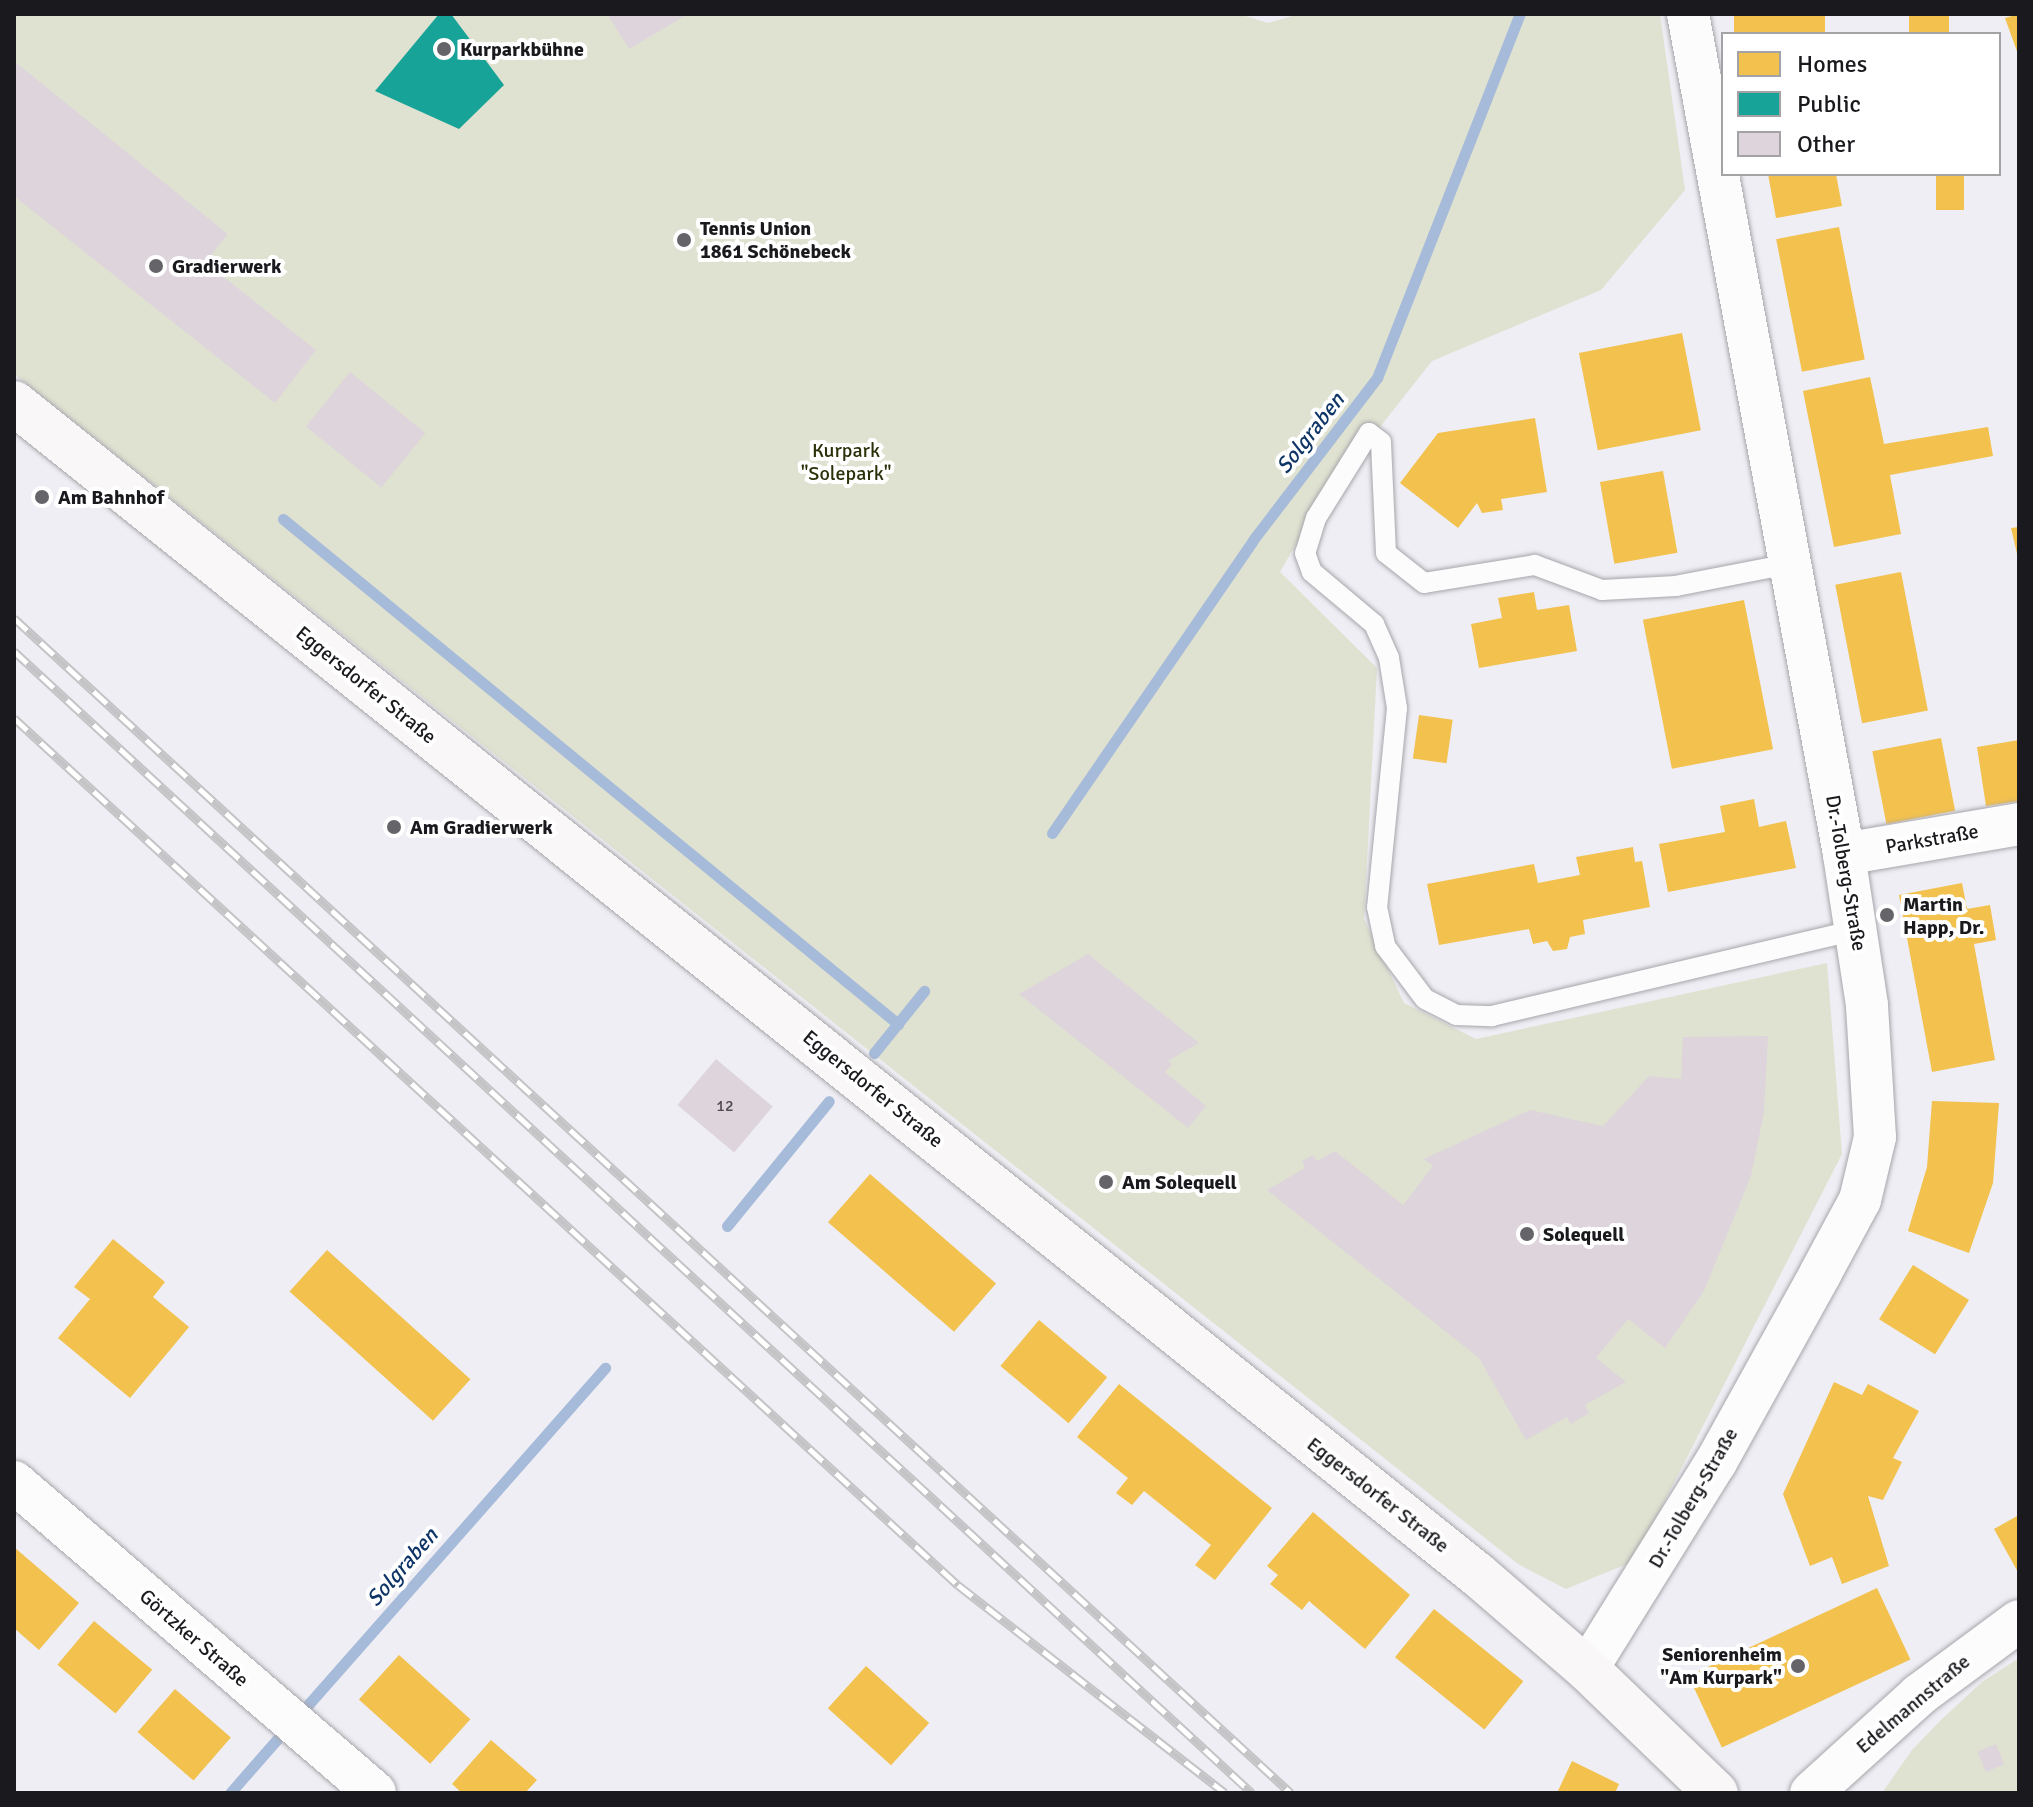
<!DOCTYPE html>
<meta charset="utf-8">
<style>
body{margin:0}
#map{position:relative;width:2033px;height:1807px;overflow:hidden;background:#eeeef4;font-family:Signika,sans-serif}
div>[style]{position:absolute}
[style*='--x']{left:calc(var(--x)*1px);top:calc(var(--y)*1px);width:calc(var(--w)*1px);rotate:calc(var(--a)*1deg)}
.green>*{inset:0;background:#dfe2d1}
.homes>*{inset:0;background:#f2c14e;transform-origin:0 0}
.public>*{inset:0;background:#17a398}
.stream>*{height:11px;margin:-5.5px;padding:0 5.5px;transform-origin:5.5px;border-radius:5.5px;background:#a6bad9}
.building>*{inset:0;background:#ded4dc;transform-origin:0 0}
.roads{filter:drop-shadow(0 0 2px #a6a6ab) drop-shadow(0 0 2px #a6a6ab)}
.lane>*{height:20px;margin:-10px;padding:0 10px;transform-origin:10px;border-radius:10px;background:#fcfcfd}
.street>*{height:42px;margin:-21px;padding:0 21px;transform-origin:21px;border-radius:21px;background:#fcfcfd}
.secondary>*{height:44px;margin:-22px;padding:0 22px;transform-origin:22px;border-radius:22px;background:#faf7f8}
.rail>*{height:9px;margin-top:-4.5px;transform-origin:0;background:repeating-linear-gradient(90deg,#fff 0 18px,#c4c4c6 0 36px);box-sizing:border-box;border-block:2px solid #c4c4c6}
.dots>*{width:22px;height:22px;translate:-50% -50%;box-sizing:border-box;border:4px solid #fff;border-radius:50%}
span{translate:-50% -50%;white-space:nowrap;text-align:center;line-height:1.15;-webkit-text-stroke:8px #fff;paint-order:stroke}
.number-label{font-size:16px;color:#4d4a50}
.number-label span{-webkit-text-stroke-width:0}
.poi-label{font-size:20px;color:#1a1a1e;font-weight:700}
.left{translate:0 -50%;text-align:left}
.right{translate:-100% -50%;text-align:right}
.park-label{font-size:20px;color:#2b3009}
.street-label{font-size:20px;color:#1a1a1e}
.water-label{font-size:22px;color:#0f3567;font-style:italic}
.frame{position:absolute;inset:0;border:16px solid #1a1a1e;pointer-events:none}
.legend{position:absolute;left:1721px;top:32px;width:280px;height:144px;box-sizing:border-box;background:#fff;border:2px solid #a3a3a5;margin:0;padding:10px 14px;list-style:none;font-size:24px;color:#1a1a1e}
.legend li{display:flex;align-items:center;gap:16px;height:40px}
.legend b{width:40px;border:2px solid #a3a3a5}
</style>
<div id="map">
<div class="green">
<div style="clip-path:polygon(14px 14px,1239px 14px,1268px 23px,1299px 14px,1660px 14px,1685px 190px,1601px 290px,1432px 361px,1320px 503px,1280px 572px,1377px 668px,1364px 919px,1404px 1003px,1476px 1039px,1827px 963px,1842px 1154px,1634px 1561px,1566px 1589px,1518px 1564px,14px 374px)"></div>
<div style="clip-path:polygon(2019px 1658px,2019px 1793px,1882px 1793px,1912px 1750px,1941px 1720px,1982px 1682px)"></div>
</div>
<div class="homes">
<div style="left:1734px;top:14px;width:91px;height:21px"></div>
<div style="left:1909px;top:14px;width:40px;height:20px"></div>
<div style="clip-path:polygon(2019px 14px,2019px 57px,2005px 18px)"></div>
<div style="clip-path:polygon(1768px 174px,1836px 174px,1842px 206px,1776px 218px)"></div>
<div style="left:1936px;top:174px;width:28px;height:36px"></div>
<div style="left:1839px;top:227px;width:135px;height:64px;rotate:79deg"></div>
<div style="left:1682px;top:333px;width:99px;height:105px;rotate:79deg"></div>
<div style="clip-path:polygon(1870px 377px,1884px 444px,1988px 427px,1993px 456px,1890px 475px,1901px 534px,1834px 547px,1803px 391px)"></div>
<div style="clip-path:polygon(1535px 418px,1547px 492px,1501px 499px,1503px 510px,1482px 513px,1477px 503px,1458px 528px,1400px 483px,1438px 433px)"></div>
<div style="left:1663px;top:471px;width:83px;height:64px;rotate:80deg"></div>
<div style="clip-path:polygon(2019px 527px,2019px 558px,2018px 558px,2011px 528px)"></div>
<div style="left:1901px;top:572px;width:141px;height:67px;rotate:79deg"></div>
<div style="clip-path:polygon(1534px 592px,1537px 610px,1569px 605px,1577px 651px,1479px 668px,1471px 624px,1502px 618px,1498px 598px)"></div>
<div style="left:1744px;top:600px;width:152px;height:103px;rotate:79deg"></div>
<div style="left:1419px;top:715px;width:34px;height:44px;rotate:8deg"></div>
<div style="left:1941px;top:738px;width:74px;height:70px;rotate:79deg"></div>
<div style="clip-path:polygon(2019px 740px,2019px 801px,1986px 806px,1977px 747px)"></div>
<div style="clip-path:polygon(1754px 799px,1759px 827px,1786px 821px,1796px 868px,1668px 892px,1659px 844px,1725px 832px,1720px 806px)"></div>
<div style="clip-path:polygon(1633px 847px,1635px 862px,1642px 861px,1650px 907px,1583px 920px,1585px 934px,1570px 937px,1567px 949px,1553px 951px,1547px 941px,1533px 944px,1529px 929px,1439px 945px,1427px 884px,1534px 864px,1538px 883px,1580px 875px,1576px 857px)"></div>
<div style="clip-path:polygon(1962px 883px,1967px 909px,1990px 905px,1996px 940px,1974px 944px,1995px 1060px,1932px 1072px,1899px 895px)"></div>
<div style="clip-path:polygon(1932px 1101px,1999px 1103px,1993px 1183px,1969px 1253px,1908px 1231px,1927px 1167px)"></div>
<div style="left:870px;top:1174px;width:167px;height:64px;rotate:41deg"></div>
<div style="clip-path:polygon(113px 1239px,165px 1282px,153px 1297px,189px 1327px,130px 1398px,58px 1338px,90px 1299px,74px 1287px)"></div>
<div style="left:327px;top:1250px;width:193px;height:56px;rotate:42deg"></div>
<div style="left:1913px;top:1265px;width:66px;height:64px;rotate:32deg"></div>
<div style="left:1039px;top:1320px;width:89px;height:60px;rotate:40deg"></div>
<div style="clip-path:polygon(1834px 1382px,1862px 1395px,1868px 1384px,1919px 1411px,1893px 1458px,1902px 1462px,1883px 1500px,1868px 1496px,1889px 1566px,1842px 1584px,1832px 1557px,1810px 1566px,1783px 1494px)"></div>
<div style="clip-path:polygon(1119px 1384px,1272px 1508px,1215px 1580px,1195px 1565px,1211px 1545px,1144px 1491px,1132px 1505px,1116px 1493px,1128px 1478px,1077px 1437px)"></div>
<div style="clip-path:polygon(1313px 1512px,1410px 1595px,1365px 1649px,1309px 1601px,1302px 1610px,1270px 1584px,1278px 1575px,1267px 1566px)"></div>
<div style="clip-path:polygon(2019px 1515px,2019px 1574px,1994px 1529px)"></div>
<div style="clip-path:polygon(14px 1547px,79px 1603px,39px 1650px,14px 1628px)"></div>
<div style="left:1877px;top:1588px;width:79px;height:208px;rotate:65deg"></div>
<div style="left:1434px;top:1609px;width:115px;height:62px;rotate:39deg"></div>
<div style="left:94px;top:1621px;width:76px;height:57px;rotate:40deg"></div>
<div style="left:399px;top:1655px;width:96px;height:60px;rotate:42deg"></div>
<div style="left:866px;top:1666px;width:85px;height:57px;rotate:42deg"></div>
<div style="left:175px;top:1689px;width:74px;height:57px;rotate:41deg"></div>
<div style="clip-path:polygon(491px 1740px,537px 1780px,525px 1793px,462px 1793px,452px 1784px)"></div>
<div style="clip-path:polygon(1572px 1761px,1619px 1784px,1615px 1793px,1557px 1793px)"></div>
</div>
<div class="public">
<div style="clip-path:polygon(439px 14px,451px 14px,504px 85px,459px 129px,375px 91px)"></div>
</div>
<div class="stream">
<div style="--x:283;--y:519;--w:796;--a:39.39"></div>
<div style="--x:1052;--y:833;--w:355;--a:-55.5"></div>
<div style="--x:1253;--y:540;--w:204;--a:-52.6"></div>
<div style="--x:1377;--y:378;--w:391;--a:-68.6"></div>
<div style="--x:874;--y:1053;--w:80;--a:-51.1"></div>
<div style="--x:727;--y:1226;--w:161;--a:-50.8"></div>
<div style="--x:299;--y:1715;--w:463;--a:-48.6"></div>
<div style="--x:230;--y:1793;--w:86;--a:-48.8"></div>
</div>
<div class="building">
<div style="clip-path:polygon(607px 14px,688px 14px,629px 49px)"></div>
<div style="left:14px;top:61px;width:275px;height:43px;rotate:39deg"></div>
<div style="clip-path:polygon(14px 111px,316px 350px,275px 403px,14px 196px)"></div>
<div style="left:350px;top:372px;width:97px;height:70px;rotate:39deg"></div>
<div style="clip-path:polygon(1088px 954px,1199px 1043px,1168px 1061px,1172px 1064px,1165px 1072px,1206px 1106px,1188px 1128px,1019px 994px)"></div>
<div style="clip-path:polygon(1768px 1036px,1764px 1112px,1751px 1176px,1704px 1291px,1665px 1348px,1628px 1319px,1596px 1358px,1626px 1382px,1585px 1405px,1589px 1413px,1571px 1424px,1567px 1417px,1526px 1440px,1479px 1358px,1267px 1190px,1305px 1168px,1302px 1161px,1313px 1155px,1317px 1161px,1335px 1151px,1403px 1205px,1433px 1166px,1424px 1159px,1530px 1110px,1603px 1126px,1649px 1076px,1681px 1079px,1683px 1037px)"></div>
<div style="left:716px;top:1059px;width:74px;height:60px;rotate:40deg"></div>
<div style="left:1996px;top:1744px;width:22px;height:20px;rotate:68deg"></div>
</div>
<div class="roads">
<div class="lane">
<div style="--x:1794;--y:563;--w:120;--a:169"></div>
<div style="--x:1676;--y:586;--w:74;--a:176.9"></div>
<div style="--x:1602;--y:590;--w:72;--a:-159.5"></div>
<div style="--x:1535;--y:565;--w:112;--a:170.8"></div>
<div style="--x:1424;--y:583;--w:48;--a:-141.7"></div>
<div style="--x:1386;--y:553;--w:111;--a:-92.6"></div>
<div style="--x:1381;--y:442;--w:15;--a:-143"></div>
<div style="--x:1369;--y:433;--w:100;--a:121.9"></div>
<div style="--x:1316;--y:518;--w:37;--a:107"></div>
<div style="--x:1305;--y:553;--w:20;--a:70"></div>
<div style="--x:1312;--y:572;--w:81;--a:40"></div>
<div style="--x:1374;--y:624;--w:37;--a:66"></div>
<div style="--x:1389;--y:658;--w:51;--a:80.9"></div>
<div style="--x:1397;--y:708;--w:200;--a:95.7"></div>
<div style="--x:1377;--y:907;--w:40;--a:78"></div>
<div style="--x:1385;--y:946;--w:66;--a:53"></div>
<div style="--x:1425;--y:999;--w:35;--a:27"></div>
<div style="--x:1456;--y:1015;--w:36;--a:2"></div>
<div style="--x:1492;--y:1016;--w:374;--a:-13.3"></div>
</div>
<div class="street">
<div style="--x:1844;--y:854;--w:178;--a:-9.7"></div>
<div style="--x:14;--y:1482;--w:476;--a:40.7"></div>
<div style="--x:1587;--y:1669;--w:244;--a:-58.1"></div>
<div style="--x:1716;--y:1462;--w:215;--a:-61"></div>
<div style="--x:1820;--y:1274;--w:84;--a:-61.6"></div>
<div style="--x:1860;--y:1200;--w:65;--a:-76.6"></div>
<div style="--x:1875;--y:1137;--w:132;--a:-93.5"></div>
<div style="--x:1867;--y:1005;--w:153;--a:-98.7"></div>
<div style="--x:1844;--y:854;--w:854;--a:-100.52"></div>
<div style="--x:1811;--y:1793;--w:146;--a:-42.2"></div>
<div style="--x:1919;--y:1695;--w:124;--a:-36.5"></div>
</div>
<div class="secondary">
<div style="--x:14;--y:403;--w:1875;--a:38.68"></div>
<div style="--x:1478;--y:1575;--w:144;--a:40.8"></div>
<div style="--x:1587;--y:1669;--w:179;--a:43.9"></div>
</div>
</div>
<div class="rail">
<div style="--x:14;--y:618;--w:1735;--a:42.62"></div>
<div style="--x:14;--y:651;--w:1684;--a:42.69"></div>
<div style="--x:14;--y:718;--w:1282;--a:42.57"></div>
<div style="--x:958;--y:1585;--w:338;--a:37.9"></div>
</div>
<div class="dots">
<div style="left:444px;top:49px;background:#646469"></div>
<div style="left:684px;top:240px;background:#646469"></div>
<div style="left:156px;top:266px;background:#646469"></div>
<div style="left:42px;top:497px;background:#646469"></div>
<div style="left:394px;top:827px;background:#646469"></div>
<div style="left:1887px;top:915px;background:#646469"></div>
<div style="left:1106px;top:1182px;background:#646469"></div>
<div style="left:1527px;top:1234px;background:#646469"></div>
<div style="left:1798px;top:1666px;background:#646469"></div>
</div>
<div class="number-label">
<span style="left:725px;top:1106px">12</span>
</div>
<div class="poi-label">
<span class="left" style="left:460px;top:49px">Kurparkbühne</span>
<span class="left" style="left:700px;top:240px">Tennis Union<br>1861 Schönebeck</span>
<span class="left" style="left:172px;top:266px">Gradierwerk</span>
<span class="left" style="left:58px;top:497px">Am Bahnhof</span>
<span class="left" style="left:410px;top:827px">Am Gradierwerk</span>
<span class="left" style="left:1903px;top:916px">Martin<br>Happ, Dr.</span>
<span class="left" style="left:1122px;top:1182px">Am Solequell</span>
<span class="left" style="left:1543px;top:1234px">Solequell</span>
<span class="right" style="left:1782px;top:1666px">Seniorenheim<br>"Am Kurpark"</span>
</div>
<div class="park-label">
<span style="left:846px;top:462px">Kurpark<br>"Solepark"</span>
</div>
<div class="street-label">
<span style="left:366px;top:685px;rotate:39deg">Eggersdorfer Straße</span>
<span style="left:1932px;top:839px;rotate:-10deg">Parkstraße</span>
<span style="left:1846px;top:873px;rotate:80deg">Dr.-Tolberg-Straße</span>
<span style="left:873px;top:1089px;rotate:39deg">Eggersdorfer Straße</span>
<span style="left:1378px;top:1495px;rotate:38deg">Eggersdorfer Straße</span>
<span style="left:1693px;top:1498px;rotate:-60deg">Dr.-Tolberg-Straße</span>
<span style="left:194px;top:1638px;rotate:41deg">Görtzker Straße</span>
<span style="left:1913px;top:1704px;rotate:-40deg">Edelmannstraße</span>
</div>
<div class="water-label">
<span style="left:1310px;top:433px;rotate:-52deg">Solgraben</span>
<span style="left:402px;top:1567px;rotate:-49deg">Solgraben</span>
</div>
<div class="frame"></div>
<ul class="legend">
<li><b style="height:22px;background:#f2c14e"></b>Homes</li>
<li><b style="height:22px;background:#17a398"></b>Public</li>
<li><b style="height:22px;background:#ded4dc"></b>Other</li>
</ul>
</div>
